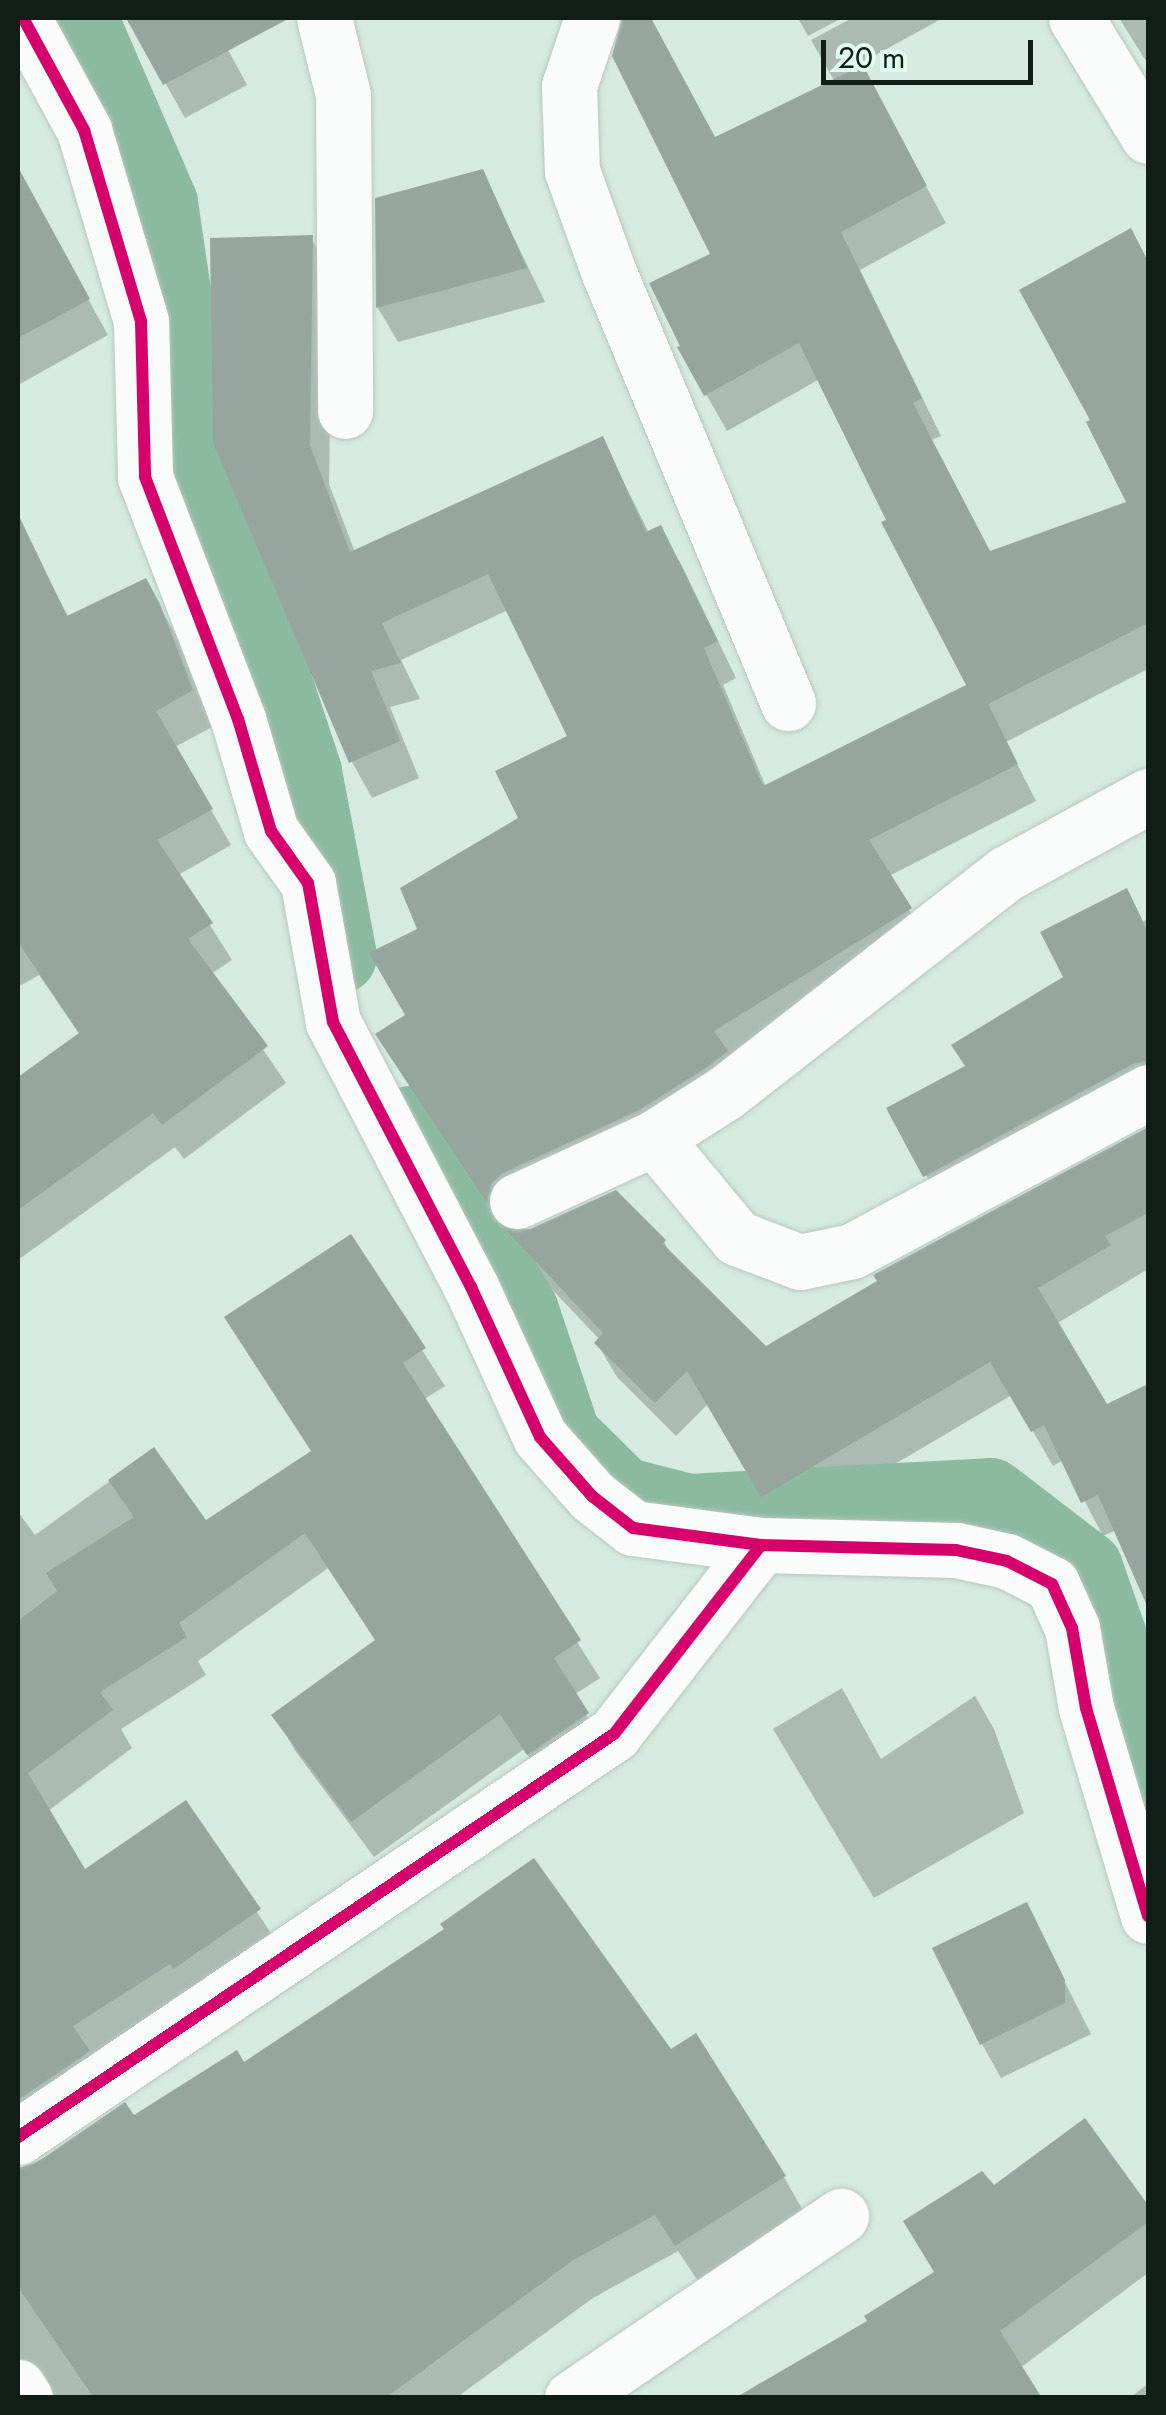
<!DOCTYPE html>
<style>
body{margin:0}
#map{position:relative;width:1166px;height:2415px;overflow:hidden;background:#d6eadf;font-family:Jost,sans-serif}
div>[style]{position:absolute}
[style*='--x']{left:calc(var(--x)*1px);top:calc(var(--y)*1px);width:calc(var(--w)*1px);rotate:calc(var(--a)*1deg)}
.shadow>*{inset:0;background:#0003}
.canal>*{height:75px;margin:-37.5px;padding:0 37.5px;transform-origin:37.5px;border-radius:37.5px;background:#8bbaa1}
.building>*{inset:0;background:#96a59d}
.roads{filter:drop-shadow(0 0 2px #b7c7be) drop-shadow(0 0 2px #b7c7be)}
.minor>*{height:55px;margin:-27.5px;padding:0 27.5px;transform-origin:27.5px;border-radius:27.5px;background:#f9fcfa}
.cycleway>*{height:12px;margin:-6px;padding:0 6px;transform-origin:6px;border-radius:6px;background:#d6006c}
span{translate:-50% -50%;white-space:nowrap;text-align:center;line-height:1.15;-webkit-text-stroke:10px #e0fded;paint-order:stroke}
.frame{position:absolute;inset:0;border:20px solid #111e17;pointer-events:none}
.scale{position:absolute;left:821px;top:40px;width:212px;height:45px;box-sizing:border-box;border:5px solid #111e17;border-top:0;padding-left:12px;font-size:30px;line-height:35px;white-space:nowrap;color:#111e17;-webkit-text-stroke:8px #e0fded;paint-order:stroke}
</style>
<div id="map">
<div class="shadow">
<div style="clip-path:polygon(129px 18px,211px 18px,247px 85px,185px 118px)"></div>
<div style="clip-path:polygon(623px 18px,649px 18px,715px 140px,835px 82px,811px 40px,852px 18px,943px 18px,859px 64px,946px 223px,860px 270px,941px 436px,931px 440px,990px 554px,1130px 503px,1130px 232px,1148px 264px,1148px 669px,1006px 742px,1036px 801px,889px 876px,930px 945px,511px 1221px,508px 1235px,378px 1035px,408px 1016px,570px 737px,508px 610px,401px 660px,420px 699px,390px 707px,419px 778px,372px 798px,352px 762px,215px 442px,311px 238px,332px 274px,329px 484px,355px 552px,602px 439px,649px 533px,660px 528px,681px 564px,736px 678px,723px 685px,766px 787px,969px 686px,820px 379px,727px 431px,680px 348px,713px 255px)"></div>
<div style="clip-path:polygon(798px 18px,842px 18px,808px 36px)"></div>
<div style="clip-path:polygon(1119px 18px,1148px 18px,1148px 64px)"></div>
<div style="clip-path:polygon(482px 172px,545px 302px,398px 342px,378px 308px,377px 200px)"></div>
<div style="clip-path:polygon(54px 238px,108px 335px,18px 385px,18px 258px)"></div>
<div style="clip-path:polygon(26px 537px,69px 618px,145px 581px,180px 642px,212px 727px,175px 747px,231px 845px,178px 875px,232px 960px,211px 974px,286px 1083px,184px 1159px,175px 1147px,18px 1260px,18px 1080px,80px 1035px,39px 975px,18px 987px,18px 542px)"></div>
<div style="clip-path:polygon(1126px 891px,1143px 922px,1148px 918px,1148px 1101px,945px 1210px,890px 1109px,967px 1068px,1066px 978px)"></div>
<div style="clip-path:polygon(1148px 1130px,1148px 1269px,1056px 1324px,1106px 1408px,1148px 1387px,1148px 1602px,1116px 1530px,1103px 1536px,1063px 1460px,1053px 1466px,1012px 1395px,783px 1530px,709px 1403px,676px 1436px,617px 1377px,597px 1343px,600px 1340px,527px 1263px,508px 1231px,664px 1242px,673px 1258px,765px 1349px,880px 1282px,877px 1276px)"></div>
<div style="clip-path:polygon(350px 1237px,445px 1386px,423px 1400px,600px 1678px,574px 1695px,608px 1751px,550px 1790px,524px 1749px,374px 1857px,296px 1752px,275px 1716px,377px 1642px,328px 1568px,198px 1661px,206px 1675px,121px 1729px,132px 1748px,48px 1811px,84px 1873px,185px 1804px,280px 1947px,18px 2152px,18px 1512px,35px 1535px,153px 1450px,206px 1523px,313px 1453px)"></div>
<div style="clip-path:polygon(842px 1688px,881px 1759px,975px 1696px,994px 1729px,1024px 1813px,874px 1898px,773px 1729px)"></div>
<div style="clip-path:polygon(1026px 1905px,1091px 2034px,1001px 2078px,982px 2044px)"></div>
<div style="clip-path:polygon(670px 2052px,784px 2177px,805px 2214px,698px 2281px,678px 2251px,593px 2298px,456px 2398px,58px 2398px,38px 2392px,18px 2398px,18px 2170px,243px 2065px)"></div>
<div style="clip-path:polygon(1084px 2122px,1148px 2210px,1148px 2273px,1020px 2368px,1039px 2398px,736px 2398px,870px 2322px,937px 2274px,993px 2188px)"></div>
<div style="clip-path:polygon(1148px 2384px,1148px 2398px,1129px 2398px)"></div>
</div>
<div class="canal">
<div style="--x:80;--y:18;--w:202;--a:66.6"></div>
<div style="--x:160;--y:203;--w:206;--a:81.6"></div>
<div style="--x:190;--y:407;--w:160;--a:74.1"></div>
<div style="--x:234;--y:561;--w:222;--a:71.6"></div>
<div style="--x:304;--y:772;--w:187;--a:79.2"></div>
<div style="--x:409;--y:1123;--w:219;--a:59.2"></div>
<div style="--x:521;--y:1311;--w:132;--a:71.4"></div>
<div style="--x:563;--y:1436;--w:83;--a:44.5"></div>
<div style="--x:622;--y:1494;--w:68;--a:14.4"></div>
<div style="--x:688;--y:1511;--w:302;--a:-3"></div>
<div style="--x:990;--y:1495;--w:120;--a:37.5"></div>
<div style="--x:1085;--y:1568;--w:130;--a:70.7"></div>
<div style="--x:1128;--y:1691;--w:160;--a:82.8"></div>
</div>
<div class="building">
<div style="clip-path:polygon(126px 18px,290px 18px,163px 85px)"></div>
<div style="clip-path:polygon(622px 18px,651px 18px,715px 137px,863px 65px,927px 186px,841px 232px,922px 398px,913px 403px,990px 551px,1126px 502px,1086px 422px,1090px 420px,1019px 290px,1131px 228px,1148px 261px,1148px 623px,988px 704px,1018px 764px,869px 840px,912px 908px,714px 1031px,728px 1051px,707px 1067px,639px 1110px,503px 1173px,491px 1184px,487px 1203px,375px 1034px,405px 1015px,369px 953px,417px 929px,400px 888px,518px 818px,495px 771px,567px 736px,488px 574px,382px 623px,401px 663px,371px 671px,400px 741px,349px 763px,213px 443px,210px 238px,313px 235px,310px 445px,350px 552px,603px 436px,646px 532px,661px 525px,718px 641px,704px 648px,763px 786px,966px 685px,881px 522px,886px 520px,799px 343px,704px 396px,677px 347px,680px 346px,649px 283px,710px 254px,612px 56px)"></div>
<div style="clip-path:polygon(18px 167px,90px 299px,18px 338px)"></div>
<div style="clip-path:polygon(483px 169px,527px 268px,376px 308px,375px 198px)"></div>
<div style="clip-path:polygon(18px 514px,67px 616px,146px 578px,160px 604px,193px 690px,156px 711px,213px 809px,157px 840px,213px 923px,188px 939px,268px 1046px,162px 1125px,153px 1113px,18px 1210px,18px 1077px,79px 1033px,18px 942px)"></div>
<div style="clip-path:polygon(1127px 888px,1148px 932px,1148px 1061px,1133px 1064px,923px 1177px,886px 1108px,965px 1066px,951px 1045px,1063px 977px,1040px 932px)"></div>
<div style="clip-path:polygon(1148px 1127px,1148px 1213px,1105px 1236px,1111px 1245px,1038px 1288px,1107px 1404px,1148px 1384px,1148px 1608px,1098px 1495px,1081px 1503px,1044px 1425px,1031px 1432px,990px 1362px,761px 1497px,687px 1371px,655px 1403px,594px 1343px,603px 1333px,504px 1228px,530px 1229px,616px 1190px,666px 1240px,663px 1244px,766px 1346px,877px 1281px,873px 1275px)"></div>
<div style="clip-path:polygon(351px 1234px,426px 1348px,403px 1363px,581px 1640px,554px 1658px,589px 1713px,527px 1755px,500px 1714px,351px 1822px,271px 1715px,375px 1640px,305px 1533px,179px 1623px,187px 1637px,100px 1692px,113px 1710px,28px 1773px,85px 1869px,186px 1800px,261px 1909px,173px 1969px,170px 1964px,73px 2026px,90px 2051px,18px 2100px,18px 1621px,57px 1591px,46px 1573px,134px 1517px,108px 1480px,154px 1447px,206px 1520px,311px 1451px,224px 1317px)"></div>
<div style="clip-path:polygon(534px 1858px,671px 2049px,696px 2033px,786px 2176px,675px 2246px,655px 2215px,572px 2261px,385px 2398px,94px 2398px,18px 2287px,18px 2168px,36px 2163px,125px 2102px,134px 2115px,237px 2050px,244px 2062px,444px 1929px,440px 1924px)"></div>
<div style="clip-path:polygon(1027px 1902px,1065px 1980px,1065px 2003px,980px 2045px,932px 1948px)"></div>
<div style="clip-path:polygon(1085px 2118px,1148px 2205px,1148px 2222px,1000px 2331px,1042px 2398px,735px 2398px,867px 2321px,864px 2316px,934px 2272px,903px 2221px,982px 2171px,994px 2185px)"></div>
</div>
<div class="roads">
<div class="minor">
<div style="--x:23;--y:18;--w:128;--a:61.4"></div>
<div style="--x:84;--y:130;--w:199;--a:73.4"></div>
<div style="--x:141;--y:321;--w:156;--a:88.5"></div>
<div style="--x:145;--y:477;--w:259;--a:69"></div>
<div style="--x:238;--y:719;--w:117;--a:73.6"></div>
<div style="--x:271;--y:831;--w:64;--a:54.6"></div>
<div style="--x:308;--y:883;--w:141;--a:79.8"></div>
<div style="--x:333;--y:1022;--w:299;--a:62.5"></div>
<div style="--x:471;--y:1287;--w:165;--a:65.3"></div>
<div style="--x:540;--y:1437;--w:79;--a:48.6"></div>
<div style="--x:592;--y:1496;--w:52;--a:38"></div>
<div style="--x:633;--y:1528;--w:129;--a:7.6"></div>
<div style="--x:761;--y:1545;--w:195;--a:1.5"></div>
<div style="--x:956;--y:1550;--w:52;--a:12.2"></div>
<div style="--x:1007;--y:1561;--w:51;--a:27.1"></div>
<div style="--x:1052;--y:1584;--w:48;--a:65.6"></div>
<div style="--x:1072;--y:1628;--w:81;--a:80.1"></div>
<div style="--x:1086;--y:1708;--w:217;--a:73.4"></div>
<div style="--x:324;--y:18;--w:79;--a:76.1"></div>
<div style="--x:343;--y:95;--w:316;--a:89.6"></div>
<div style="--x:592;--y:18;--w:72;--a:108.7"></div>
<div style="--x:569;--y:86;--w:85;--a:88"></div>
<div style="--x:572;--y:171;--w:109;--a:70.1"></div>
<div style="--x:609;--y:273;--w:466;--a:67.4"></div>
<div style="--x:1076;--y:18;--w:138;--a:58.6"></div>
<div style="--x:654;--y:1138;--w:130;--a:50.3"></div>
<div style="--x:737;--y:1238;--w:67;--a:20.9"></div>
<div style="--x:800;--y:1262;--w:53;--a:-11.9"></div>
<div style="--x:852;--y:1251;--w:336;--a:-28.2"></div>
<div style="--x:517;--y:1201;--w:151;--a:-24.7"></div>
<div style="--x:654;--y:1138;--w:84;--a:-32.4"></div>
<div style="--x:725;--y:1093;--w:358;--a:-38"></div>
<div style="--x:1007;--y:873;--w:161;--a:-28.6"></div>
<div style="--x:18;--y:2137;--w:719;--a:-34.07"></div>
<div style="--x:614;--y:1734;--w:239;--a:-52.1"></div>
<div style="--x:18;--y:2387;--w:13;--a:58"></div>
<div style="--x:572;--y:2398;--w:325;--a:-34.1"></div>
</div>
</div>
<div class="cycleway">
<div style="--x:23;--y:18;--w:128;--a:61.4"></div>
<div style="--x:84;--y:130;--w:199;--a:73.4"></div>
<div style="--x:141;--y:321;--w:156;--a:88.5"></div>
<div style="--x:145;--y:477;--w:259;--a:69"></div>
<div style="--x:238;--y:719;--w:117;--a:73.6"></div>
<div style="--x:271;--y:831;--w:64;--a:54.6"></div>
<div style="--x:308;--y:883;--w:141;--a:79.8"></div>
<div style="--x:333;--y:1022;--w:299;--a:62.5"></div>
<div style="--x:471;--y:1287;--w:165;--a:65.3"></div>
<div style="--x:540;--y:1437;--w:79;--a:48.6"></div>
<div style="--x:592;--y:1496;--w:52;--a:38"></div>
<div style="--x:633;--y:1528;--w:129;--a:7.6"></div>
<div style="--x:761;--y:1545;--w:195;--a:1.5"></div>
<div style="--x:956;--y:1550;--w:52;--a:12.2"></div>
<div style="--x:1007;--y:1561;--w:51;--a:27.1"></div>
<div style="--x:1052;--y:1584;--w:48;--a:65.6"></div>
<div style="--x:1072;--y:1628;--w:81;--a:80.1"></div>
<div style="--x:1086;--y:1708;--w:217;--a:73.4"></div>
<div style="--x:18;--y:2137;--w:719;--a:-34.07"></div>
<div style="--x:614;--y:1734;--w:239;--a:-52.1"></div>
</div>
<div class="frame"></div>
<div class="scale">20 m</div>
</div>
